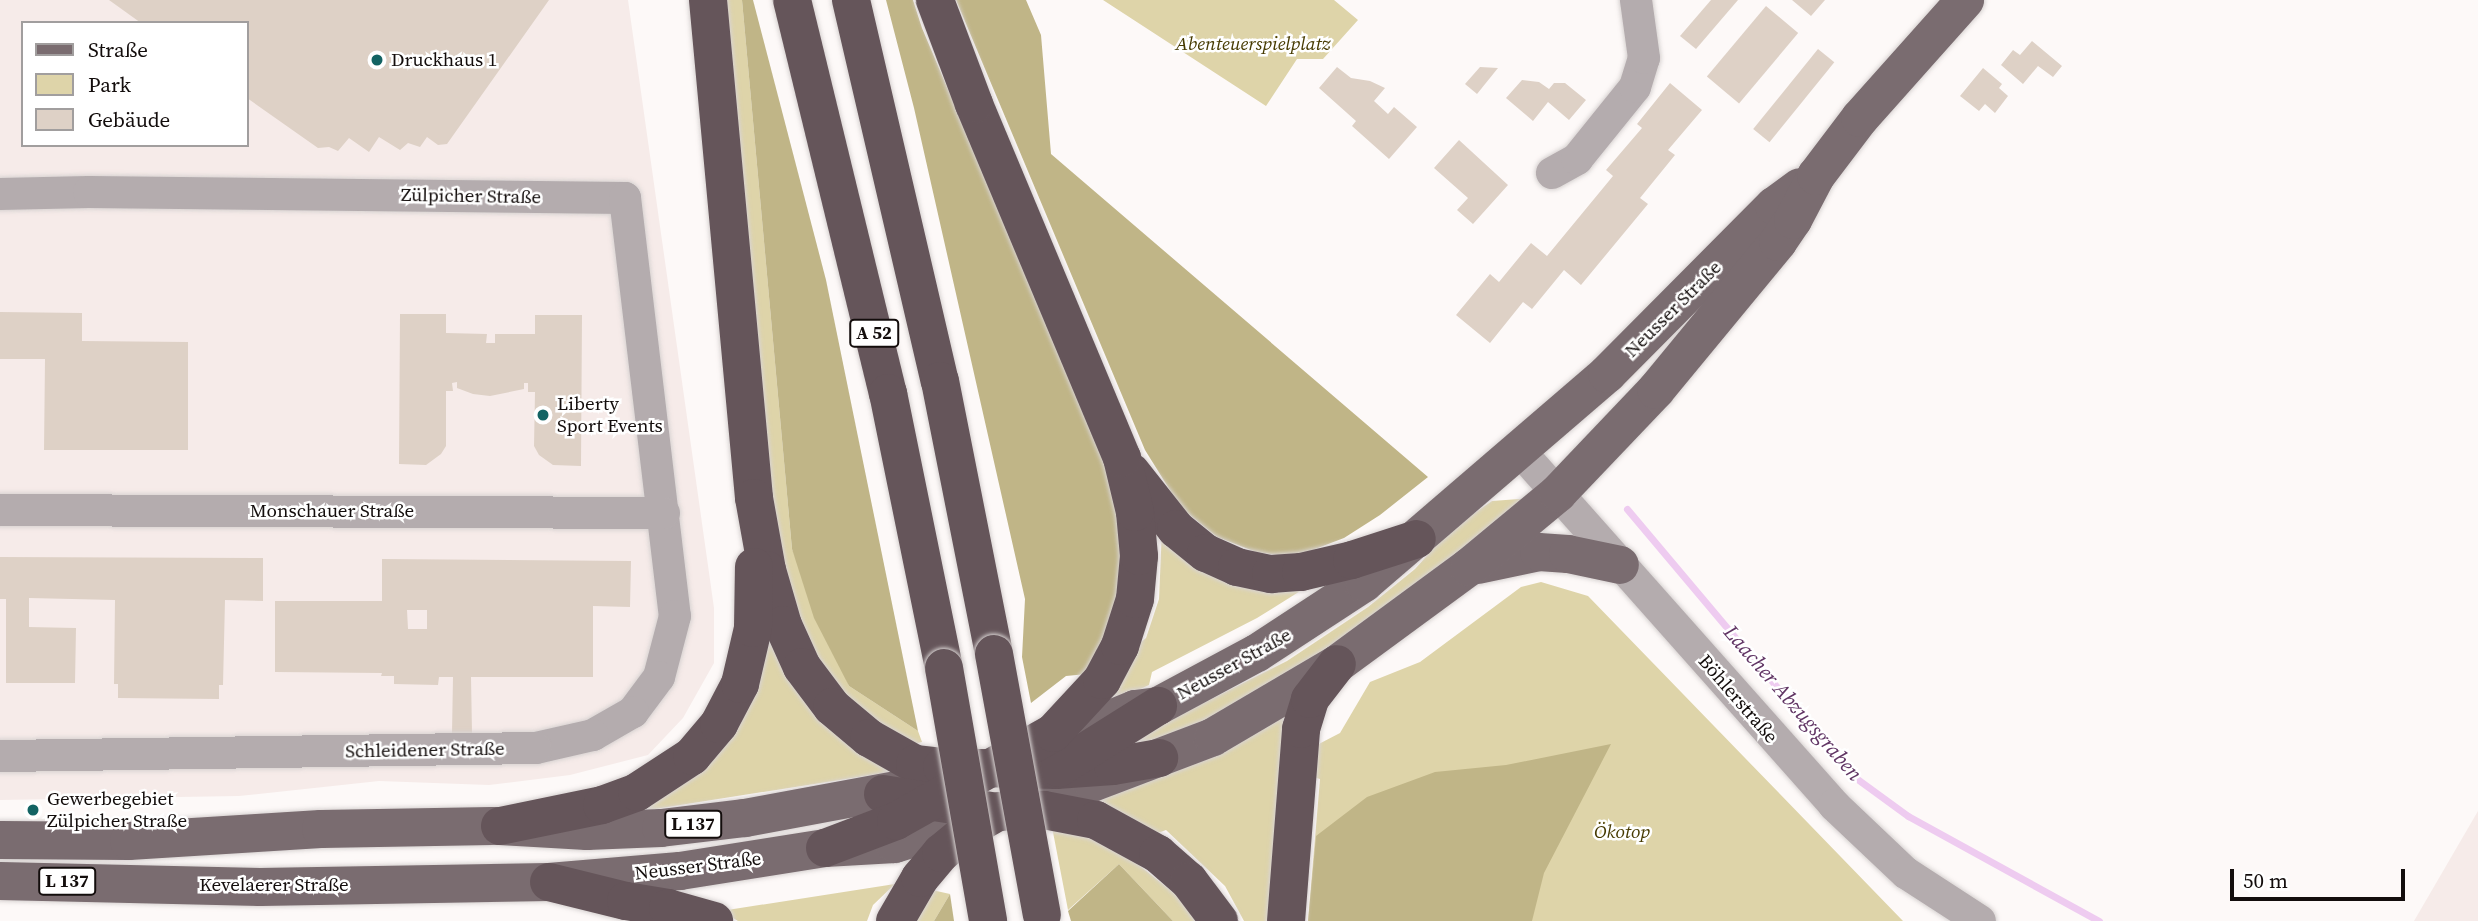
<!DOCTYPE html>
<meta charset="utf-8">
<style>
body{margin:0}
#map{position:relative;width:2478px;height:921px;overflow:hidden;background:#fdf9f8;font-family:"Source Serif 4",serif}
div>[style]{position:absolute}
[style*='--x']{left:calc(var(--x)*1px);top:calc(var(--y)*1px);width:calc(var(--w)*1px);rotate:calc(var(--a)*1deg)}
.built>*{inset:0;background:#f6ebe9}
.green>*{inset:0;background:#ded4a9}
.forest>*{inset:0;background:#c0b587}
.stream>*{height:7px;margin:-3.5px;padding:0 3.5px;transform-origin:3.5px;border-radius:3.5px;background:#eecbf0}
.building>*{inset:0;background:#ded1c6;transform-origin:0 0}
.roads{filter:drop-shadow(0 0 2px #d8d3d2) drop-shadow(0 0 2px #d8d3d2)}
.minor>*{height:32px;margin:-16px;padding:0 16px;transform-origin:16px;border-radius:16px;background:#b4acae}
.major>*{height:38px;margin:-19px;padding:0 19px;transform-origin:19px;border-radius:19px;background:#7a6c70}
.highway>*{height:38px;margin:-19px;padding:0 19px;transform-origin:19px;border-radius:19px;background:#65555a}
.bridges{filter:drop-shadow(0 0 2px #d8d3d2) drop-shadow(0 0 2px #d8d3d2)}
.highway-bridge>*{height:38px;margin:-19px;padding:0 19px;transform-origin:19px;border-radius:19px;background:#65555a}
.dots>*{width:19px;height:19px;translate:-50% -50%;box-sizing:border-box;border:4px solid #fff;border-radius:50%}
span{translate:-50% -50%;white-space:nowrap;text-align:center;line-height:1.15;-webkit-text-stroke:5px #fff;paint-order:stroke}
.shield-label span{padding:2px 5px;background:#fff;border:2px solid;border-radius:5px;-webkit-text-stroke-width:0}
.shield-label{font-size:18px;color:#130d0c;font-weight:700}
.park-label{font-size:19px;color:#463a00;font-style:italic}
.poi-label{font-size:19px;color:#130d0c}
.left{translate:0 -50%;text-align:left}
.street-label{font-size:19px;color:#130d0c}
.water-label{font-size:21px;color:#613564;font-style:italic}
.legend{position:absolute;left:21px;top:21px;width:228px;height:126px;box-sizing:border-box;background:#fff;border:2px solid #a19e9e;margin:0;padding:9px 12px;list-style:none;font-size:21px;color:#130d0c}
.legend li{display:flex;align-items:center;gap:14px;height:35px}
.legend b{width:35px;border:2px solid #a19e9e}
.scale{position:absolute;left:2230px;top:869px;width:175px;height:32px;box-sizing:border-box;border:4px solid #130d0c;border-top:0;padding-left:9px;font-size:21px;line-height:24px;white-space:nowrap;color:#130d0c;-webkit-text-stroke:5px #fff;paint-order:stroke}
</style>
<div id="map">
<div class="built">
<div style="clip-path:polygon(evenodd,0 0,628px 0,714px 608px,714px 663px,683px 718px,648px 755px,570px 775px,489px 785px,379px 781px,239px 796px,0 800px,0 0,23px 23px,247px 23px,247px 145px,23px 145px,23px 23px)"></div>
<div style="clip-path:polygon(2478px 811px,2478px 921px,2414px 921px)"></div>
</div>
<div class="green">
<div style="clip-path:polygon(726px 0,742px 0,792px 549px,849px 686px,918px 731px,922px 742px,903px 747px,815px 667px,776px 555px)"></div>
<div style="clip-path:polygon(1103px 0,1334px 0,1358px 20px,1323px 59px,1297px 59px,1266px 106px)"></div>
<div style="clip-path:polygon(1531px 498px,1260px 697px,1134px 749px,1138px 736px,1287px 661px,1368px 607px,1415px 569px,1451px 529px,1492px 501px)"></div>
<div style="clip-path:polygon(1162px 529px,1313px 583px,1257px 618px,1152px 672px,1149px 685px,1112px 702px,1107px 698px,1134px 648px,1146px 638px,1159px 599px)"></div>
<div style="clip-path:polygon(1541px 582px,1588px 596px,1903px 921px,1308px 921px,1320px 779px,1310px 776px,1313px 747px,1340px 733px,1370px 682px,1420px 662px,1521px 587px)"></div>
<div style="clip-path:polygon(769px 639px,903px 770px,636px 812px)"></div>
<div style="clip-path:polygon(1289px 709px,1273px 921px,1244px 921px,1225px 886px,1166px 830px,1155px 834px,1079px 800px)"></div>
<div style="clip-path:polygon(1052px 827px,1115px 846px,1185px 902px,1195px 921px,1173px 921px,1119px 864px,1068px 910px)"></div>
<div style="clip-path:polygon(895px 884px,873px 905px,867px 921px,738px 921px,721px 911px)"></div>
<div style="clip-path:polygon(932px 890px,950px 894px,934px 921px,915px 921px)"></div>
</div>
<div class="forest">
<div style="clip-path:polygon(742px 0,753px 0,826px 280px,918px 731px,849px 686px,814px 618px,792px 549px)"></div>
<div style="clip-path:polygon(886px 0,913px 0,922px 28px,1104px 458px,1119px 513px,1121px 573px,1109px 631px,1087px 674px,1066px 676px,1031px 703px,1022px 657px,1025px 599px,914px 108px)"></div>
<div style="clip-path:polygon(956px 0,1026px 0,1041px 35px,1051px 154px,1428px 477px,1380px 515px,1344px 538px,1310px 551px,1300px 558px,1256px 552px,1217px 537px,1181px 508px,1145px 450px)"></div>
<div style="clip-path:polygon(1611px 744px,1544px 873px,1532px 921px,1308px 921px,1316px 836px,1367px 797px,1435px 772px,1506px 765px)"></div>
<div style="clip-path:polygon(1119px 864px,1173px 921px,1071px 921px,1068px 911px)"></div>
<div style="clip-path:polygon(950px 894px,954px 921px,934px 921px)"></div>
</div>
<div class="stream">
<div style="--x:1627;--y:509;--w:345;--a:49.9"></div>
<div style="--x:1849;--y:773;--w:73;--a:36.1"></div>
<div style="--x:1908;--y:816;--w:218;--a:28.8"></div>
</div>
<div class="building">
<div style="clip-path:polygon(109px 0,549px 0,447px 144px,438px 145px,427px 137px,420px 147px,408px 143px,400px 150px,379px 137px,369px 152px,349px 138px,338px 151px,329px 147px,318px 148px,247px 98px,247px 23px,141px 23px)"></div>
<div style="clip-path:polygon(1711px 0,1738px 0,1696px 49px,1680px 36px)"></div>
<div style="clip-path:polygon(1792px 0,1825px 0,1811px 16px)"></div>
<div style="left:1766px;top:6px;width:42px;height:92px;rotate:40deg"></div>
<div style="clip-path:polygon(2032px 41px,2062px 66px,2053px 77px,2038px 66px,2023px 84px,2001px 65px,2013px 50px,2020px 55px)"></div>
<div style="left:1818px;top:49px;width:21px;height:103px;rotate:39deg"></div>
<div style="clip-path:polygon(1337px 67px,1351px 78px,1370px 81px,1385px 88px,1374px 101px,1388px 114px,1394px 107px,1417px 127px,1389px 159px,1352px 126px,1356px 121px,1319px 88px)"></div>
<div style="clip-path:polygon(1480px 67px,1498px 68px,1477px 94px,1465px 84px)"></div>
<div style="clip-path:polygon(1983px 68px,2002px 84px,1999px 88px,2008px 96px,1995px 113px,1985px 104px,1979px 111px,1960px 96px)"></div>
<div style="clip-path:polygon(1522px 80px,1539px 82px,1549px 89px,1554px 83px,1565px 83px,1586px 100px,1569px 120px,1548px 102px,1533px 121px,1506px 98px)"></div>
<div style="clip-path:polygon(1670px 83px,1702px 110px,1668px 150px,1675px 155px,1640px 198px,1648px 204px,1581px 285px,1564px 270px,1532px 309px,1523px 302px,1490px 343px,1456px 315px,1490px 274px,1499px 282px,1531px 243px,1547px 256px,1613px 176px,1606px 170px,1642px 128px,1637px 124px)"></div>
<div style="clip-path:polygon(1459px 140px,1508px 185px,1473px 224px,1457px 210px,1468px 198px,1434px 168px)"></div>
<div style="clip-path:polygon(0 312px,82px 313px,82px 341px,188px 342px,188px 450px,44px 450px,45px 359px,0 359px)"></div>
<div style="clip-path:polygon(400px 314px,446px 314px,446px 333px,487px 334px,486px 343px,495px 343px,495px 334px,535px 334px,535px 315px,582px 315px,581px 466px,553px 465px,539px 455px,534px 446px,535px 392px,528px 392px,528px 383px,524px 383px,524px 389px,490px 396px,473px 394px,457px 388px,457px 382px,452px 383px,453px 391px,446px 391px,446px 446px,441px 454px,426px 465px,399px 464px)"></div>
<div style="clip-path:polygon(0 557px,263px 558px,263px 601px,225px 600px,223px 685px,219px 685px,219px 699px,118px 698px,118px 684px,114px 684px,115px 600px,29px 598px,29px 627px,76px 628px,75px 683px,6px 683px,6px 599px,0 599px)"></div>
<div style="clip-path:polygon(evenodd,382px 559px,631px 561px,630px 607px,593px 606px,593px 677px,471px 677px,472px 733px,452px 733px,453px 677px,439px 677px,438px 685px,394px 684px,394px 676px,381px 676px,382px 673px,275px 672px,275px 601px,382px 601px,382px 559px,407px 610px,427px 610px,427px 629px,408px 629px,407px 610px)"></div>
</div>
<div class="roads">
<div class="minor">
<div style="--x:1552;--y:173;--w:29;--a:-29"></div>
<div style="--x:1577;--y:159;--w:92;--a:-51.1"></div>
<div style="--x:1635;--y:87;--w:30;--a:-73"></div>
<div style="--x:1644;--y:58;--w:59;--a:-97.9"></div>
<div style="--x:0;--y:194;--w:89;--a:-1.3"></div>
<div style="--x:89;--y:192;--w:536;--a:0.64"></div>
<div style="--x:625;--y:198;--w:421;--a:83.2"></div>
<div style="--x:675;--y:616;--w:63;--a:104.7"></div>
<div style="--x:659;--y:677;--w:44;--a:126.6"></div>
<div style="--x:633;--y:712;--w:46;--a:150.1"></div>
<div style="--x:593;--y:735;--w:58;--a:167.2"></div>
<div style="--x:536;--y:748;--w:536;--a:179.14"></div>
<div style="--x:1520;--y:451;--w:473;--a:48.4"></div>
<div style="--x:1834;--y:805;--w:99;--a:43.4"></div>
<div style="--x:1906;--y:873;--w:88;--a:33"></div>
<div style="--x:0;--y:510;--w:664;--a:0.26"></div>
</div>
<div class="major">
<div style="--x:1478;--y:565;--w:62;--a:-12"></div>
<div style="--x:1539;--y:552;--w:29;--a:4"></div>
<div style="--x:1568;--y:554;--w:53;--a:11.9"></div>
<div style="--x:1034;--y:750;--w:109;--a:-22.1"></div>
<div style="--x:1135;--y:709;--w:23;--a:-7"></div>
<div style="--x:1158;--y:706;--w:112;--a:-28.2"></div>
<div style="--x:1257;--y:653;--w:128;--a:-33.2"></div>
<div style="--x:1364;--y:583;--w:321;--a:-40.7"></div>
<div style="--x:1607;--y:374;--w:237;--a:-45.2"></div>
<div style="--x:1774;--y:206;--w:32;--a:-36"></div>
<div style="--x:0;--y:840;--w:129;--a:0.4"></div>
<div style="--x:129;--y:841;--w:192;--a:-3.6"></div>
<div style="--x:321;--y:829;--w:179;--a:-1"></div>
<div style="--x:500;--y:826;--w:87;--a:3.3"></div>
<div style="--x:587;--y:831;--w:74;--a:-2.3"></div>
<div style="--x:661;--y:828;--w:85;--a:-6.8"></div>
<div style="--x:745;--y:818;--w:175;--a:-10.5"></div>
<div style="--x:0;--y:881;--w:260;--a:1.3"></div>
<div style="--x:260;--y:887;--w:289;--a:-1"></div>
<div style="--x:549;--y:882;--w:131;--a:-4.8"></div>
<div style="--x:680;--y:871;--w:147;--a:-9"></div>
<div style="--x:825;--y:848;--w:70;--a:-3.3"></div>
<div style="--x:895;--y:844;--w:206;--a:-17.2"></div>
<div style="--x:1092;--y:783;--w:129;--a:-20.8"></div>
<div style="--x:1213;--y:737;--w:144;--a:-30.5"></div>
<div style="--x:1337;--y:664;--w:164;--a:-36.3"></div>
<div style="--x:1469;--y:567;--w:116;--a:-39.7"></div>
<div style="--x:1558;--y:493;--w:142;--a:-46.4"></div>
<div style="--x:1656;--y:390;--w:192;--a:-50.5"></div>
<div style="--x:1778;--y:242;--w:27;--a:-56"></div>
<div style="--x:1793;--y:220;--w:50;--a:-62.4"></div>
<div style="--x:1816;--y:176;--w:73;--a:-52.8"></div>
<div style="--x:1860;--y:118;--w:158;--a:-48.3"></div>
</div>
<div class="highway">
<div style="--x:708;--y:0;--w:500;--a:84.72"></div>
<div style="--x:754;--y:498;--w:73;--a:79.8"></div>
<div style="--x:767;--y:570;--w:57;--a:73.8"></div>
<div style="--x:783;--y:625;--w:46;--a:65.7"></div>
<div style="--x:802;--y:667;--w:50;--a:53.1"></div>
<div style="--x:832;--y:707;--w:48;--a:40"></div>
<div style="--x:869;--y:738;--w:53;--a:29.5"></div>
<div style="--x:915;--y:764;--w:27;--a:6"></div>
<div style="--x:942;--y:767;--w:114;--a:1.5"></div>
<div style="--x:1056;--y:770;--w:57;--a:-4"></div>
<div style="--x:1113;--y:766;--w:47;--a:-9.9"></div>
<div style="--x:792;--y:0;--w:405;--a:76.3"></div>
<div style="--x:888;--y:393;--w:281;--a:78.5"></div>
<div style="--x:851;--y:0;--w:391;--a:76.9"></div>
<div style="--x:940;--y:381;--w:278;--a:78.8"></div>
<div style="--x:1131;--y:472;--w:73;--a:51.7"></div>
<div style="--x:1176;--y:529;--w:38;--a:39"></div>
<div style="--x:1206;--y:553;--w:34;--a:24"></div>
<div style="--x:1237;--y:567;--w:35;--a:12"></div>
<div style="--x:1271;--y:574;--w:30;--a:-4"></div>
<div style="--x:1301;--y:572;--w:52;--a:-13.2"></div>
<div style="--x:1352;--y:560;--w:68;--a:-17.9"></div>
<div style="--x:1059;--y:768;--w:117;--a:-32.1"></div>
<div style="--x:883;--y:794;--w:116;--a:8.9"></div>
<div style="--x:998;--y:812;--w:46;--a:-2.5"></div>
<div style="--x:1044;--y:810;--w:53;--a:10.9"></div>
<div style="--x:1096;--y:820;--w:71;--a:28.7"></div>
<div style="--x:1158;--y:854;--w:41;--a:41.1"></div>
<div style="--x:1189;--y:881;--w:50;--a:53.1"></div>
<div style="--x:500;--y:826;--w:104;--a:-11.6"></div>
<div style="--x:602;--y:805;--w:37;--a:-20"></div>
<div style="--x:637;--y:792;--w:66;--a:-33.2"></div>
<div style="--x:692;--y:756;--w:42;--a:-49.8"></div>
<div style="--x:719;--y:724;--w:45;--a:-62.3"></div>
<div style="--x:740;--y:684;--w:57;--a:-76.9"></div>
<div style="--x:753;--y:628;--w:61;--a:-89.1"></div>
<div style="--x:825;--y:848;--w:76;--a:-20.8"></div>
<div style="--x:896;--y:821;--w:180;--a:-29.3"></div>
<div style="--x:1053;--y:733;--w:72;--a:-47.2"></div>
<div style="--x:1102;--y:680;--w:38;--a:-62"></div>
<div style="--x:1120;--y:646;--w:49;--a:-72.3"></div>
<div style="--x:1135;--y:599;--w:43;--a:-84.7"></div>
<div style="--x:1139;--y:556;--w:44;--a:-95.2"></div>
<div style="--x:1135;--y:512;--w:56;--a:-103.5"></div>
<div style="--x:1122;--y:458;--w:384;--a:-112.7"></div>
<div style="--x:974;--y:104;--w:111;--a:-110.6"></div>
<div style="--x:549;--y:882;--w:79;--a:13.9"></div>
<div style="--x:626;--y:901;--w:43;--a:9.5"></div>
<div style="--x:668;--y:908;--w:48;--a:15.8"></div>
<div style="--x:895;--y:921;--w:50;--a:-59.8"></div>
<div style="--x:920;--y:878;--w:33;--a:-50"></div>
<div style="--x:941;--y:853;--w:44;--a:-39.5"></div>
<div style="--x:975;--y:825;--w:28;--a:-30"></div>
<div style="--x:1286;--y:921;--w:193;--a:-85.5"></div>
<div style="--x:1301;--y:729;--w:31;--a:-73"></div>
<div style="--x:1310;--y:699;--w:44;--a:-52.4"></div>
</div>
</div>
<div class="bridges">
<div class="highway-bridge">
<div style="--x:994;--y:654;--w:265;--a:79.6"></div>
<div style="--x:944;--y:668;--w:257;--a:80.1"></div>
</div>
</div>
<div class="dots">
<div style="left:377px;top:60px;background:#136363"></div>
<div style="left:543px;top:415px;background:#136363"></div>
<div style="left:33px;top:810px;background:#136363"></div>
</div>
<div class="shield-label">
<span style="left:874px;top:333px">A 52</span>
<span style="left:693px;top:824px">L 137</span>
<span style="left:67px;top:881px">L 137</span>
</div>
<div class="park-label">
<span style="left:1253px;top:44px">Abenteuerspielplatz</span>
<span style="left:1622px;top:832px">Ökotop</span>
</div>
<div class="poi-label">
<span class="left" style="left:391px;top:60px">Druckhaus 1</span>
<span class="left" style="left:557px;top:415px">Liberty<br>Sport Events</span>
<span class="left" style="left:47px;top:810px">Gewerbegebiet<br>Zülpicher Straße</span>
</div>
<div class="street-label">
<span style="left:471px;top:196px;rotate:1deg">Zülpicher Straße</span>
<span style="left:1673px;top:309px;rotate:-45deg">Neusser Straße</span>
<span style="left:332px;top:511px">Monschauer Straße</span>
<span style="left:1234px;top:664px;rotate:-29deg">Neusser Straße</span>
<span style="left:1738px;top:699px;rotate:49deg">Böhlerstraße</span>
<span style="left:425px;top:750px;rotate:-1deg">Schleidener Straße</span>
<span style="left:698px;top:866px;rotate:-7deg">Neusser Straße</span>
<span style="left:274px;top:885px">Kevelaerer Straße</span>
</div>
<div class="water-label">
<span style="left:1793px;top:703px;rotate:49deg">Laacher Abzugsgraben</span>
</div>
<ul class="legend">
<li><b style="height:9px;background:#7a6c70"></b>Straße</li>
<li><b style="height:19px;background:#ded4a9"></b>Park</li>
<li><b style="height:19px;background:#ded1c6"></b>Gebäude</li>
</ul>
<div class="scale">50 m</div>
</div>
